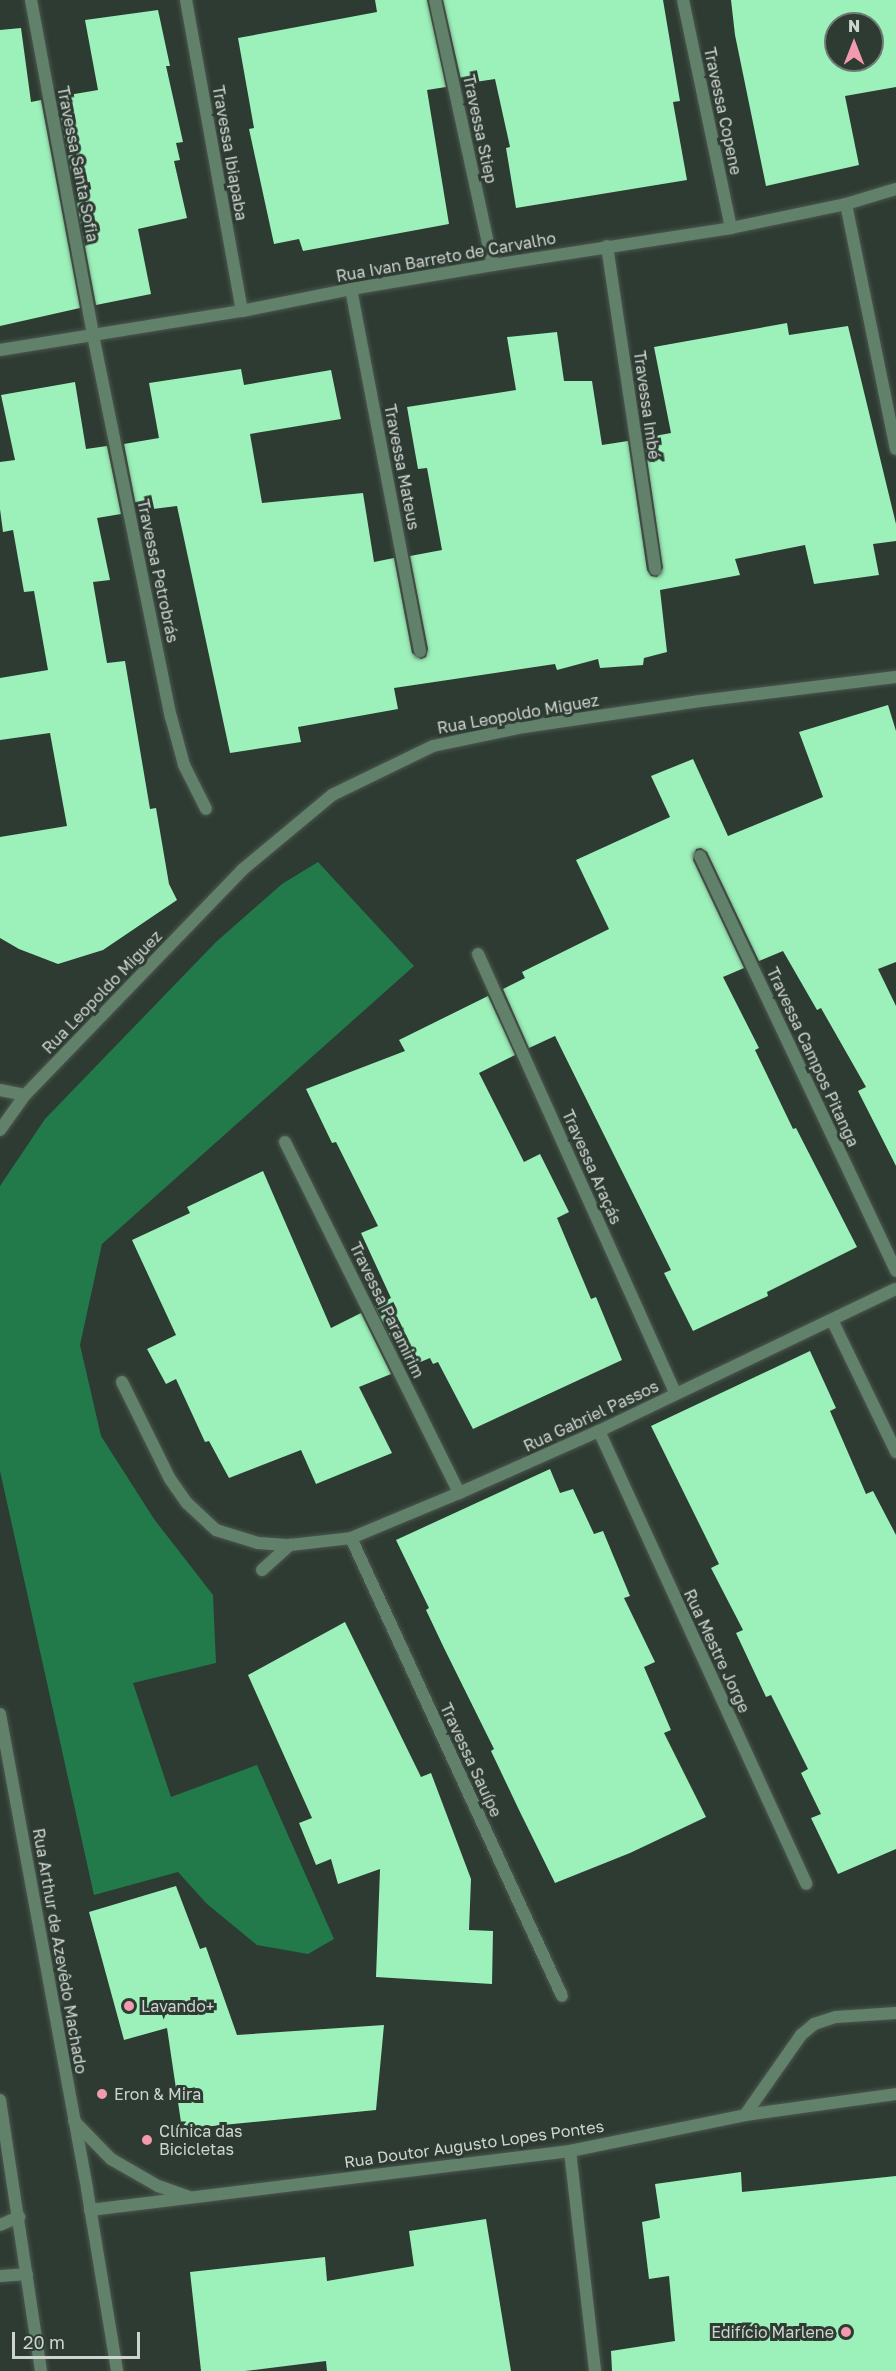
<!DOCTYPE html>
<meta charset="utf-8">
<style>
body{margin:0}
#map{position:relative;width:896px;height:2371px;overflow:hidden;background:#2e3b32;font-family:"Golos Text",sans-serif}
div>[style]{position:absolute}
[style*='--x']{left:calc(var(--x)*1px);top:calc(var(--y)*1px);width:calc(var(--w)*1px);rotate:calc(var(--a)*1deg)}
.forest>*{inset:0;background:#22794a}
.building>*{inset:0;background:#9cf0b9}
.roads{filter:drop-shadow(0 0 2px #4b574e) drop-shadow(0 0 2px #4b574e)}
.service>*{height:12px;margin:-6px;padding:0 6px;transform-origin:6px;border-radius:6px;background:#61816b}
.minor>*{height:12px;margin:-6px;padding:0 6px;transform-origin:6px;border-radius:6px;background:#61816b}
.tertiary>*{height:12px;margin:-6px;padding:0 6px;transform-origin:6px;border-radius:6px;background:#61816b}
.dots>*{width:16px;height:16px;translate:-50% -50%;box-sizing:border-box;border:3px solid #2e3b32;border-radius:50%}
span{translate:-50% -50%;white-space:nowrap;text-align:center;line-height:1.15;-webkit-text-stroke:6px #2e3b32;paint-order:stroke}
.street-label{font-size:16px;color:#ced5d0}
.poi-label{font-size:16px;color:#ced5d0}
.left{translate:0 -50%;text-align:left}
.right{translate:-100% -50%;text-align:right}
.north{position:absolute;left:824px;top:12px;width:60px;height:60px;box-sizing:border-box;background:#2e3b32;border:2px solid #6e7971;border-radius:50%;rotate:0deg;font-size:16px;font-weight:700;line-height:24px;text-align:center;color:#ced5d0}
.north::after{content:'';display:block;margin:auto;width:21px;height:27px;background:#f29aae;clip-path:polygon(50% 0,100% 100%,50% 72%,0 100%)}
.scale{position:absolute;left:12px;top:2332px;width:128px;height:27px;box-sizing:border-box;border:3px solid #ced5d0;border-top:0;padding-left:8px;font-size:18px;line-height:21px;white-space:nowrap;color:#ced5d0;-webkit-text-stroke:4px #2e3b32;paint-order:stroke}
</style>
<div id="map">
<div class="forest">
<div style="clip-path:polygon(318px 862px,414px 966px,102px 1244px,80px 1345px,101px 1436px,154px 1519px,213px 1595px,216px 1663px,133px 1683px,171px 1797px,257px 1765px,334px 1939px,308px 1954px,257px 1945px,207px 1904px,178px 1872px,94px 1895px,0 1471px,0 1186px,45px 1119px,216px 942px,282px 884px)"></div>
</div>
<div class="building">
<div style="clip-path:polygon(375px 0,427px 0,446px 87px,427px 90px,449px 224px,303px 251px,299px 239px,274px 244px,249px 129px,254px 128px,238px 38px,377px 12px)"></div>
<div style="clip-path:polygon(443px 0,663px 0,680px 101px,673px 102px,687px 180px,516px 208px,506px 148px,510px 147px,495px 79px,462px 84px)"></div>
<div style="clip-path:polygon(evenodd,731px 0,896px 0,896px 87px,845px 96px,859px 165px,766px 186px,735px 35px,731px 0,836px 24px,872px 24px,872px 60px,836px 60px,836px 24px)"></div>
<div style="clip-path:polygon(158px 10px,170px 66px,166px 66px,183px 142px,176px 143px,180px 160px,174px 161px,187px 218px,138px 229px,151px 294px,96px 305px,57px 97px,98px 90px,85px 20px)"></div>
<div style="clip-path:polygon(21px 28px,31px 102px,41px 100px,80px 308px,0 326px,0 30px)"></div>
<div style="clip-path:polygon(787px 323px,789px 335px,848px 326px,896px 524px,896px 541px,873px 544px,879px 575px,814px 584px,805px 545px,735px 559px,740px 575px,660px 590px,667px 652px,644px 658px,643px 665px,600px 668px,598px 659px,557px 670px,555px 664px,394px 688px,398px 709px,298px 727px,301px 742px,230px 753px,177px 506px,137px 511px,124px 444px,159px 438px,149px 383px,241px 369px,244px 385px,331px 370px,341px 419px,250px 434px,262px 503px,363px 493px,374px 562px,394px 558px,412px 653px,421px 659px,426px 657px,428px 649px,410px 556px,442px 550px,427px 468px,418px 469px,407px 407px,516px 390px,507px 337px,557px 332px,564px 381px,592px 381px,602px 445px,628px 441px,647px 570px,651px 576px,657px 577px,663px 568px,644px 438px,671px 433px,654px 347px)"></div>
<div style="clip-path:polygon(75px 382px,86px 449px,107px 446px,121px 514px,97px 518px,110px 580px,93px 582px,107px 663px,125px 661px,150px 809px,156px 808px,169px 884px,177px 900px,103px 950px,58px 964px,19px 949px,0 938px,0 837px,67px 826px,50px 733px,0 740px,0 678px,48px 670px,34px 591px,24px 592px,13px 530px,3px 532px,0 509px,0 462px,15px 460px,1px 395px)"></div>
<div style="clip-path:polygon(888px 705px,896px 731px,896px 962px,878px 969px,896px 1006px,896px 1166px,858px 1091px,866px 1087px,821px 1008px,817px 1010px,783px 951px,759px 961px,707px 852px,701px 848px,696px 849px,693px 860px,744px 968px,723px 977px,759px 1048px,755px 1050px,793px 1129px,796px 1128px,857px 1247px,767px 1292px,768px 1296px,693px 1331px,664px 1273px,671px 1270px,555px 1036px,529px 1048px,503px 989px,525px 978px,522px 972px,609px 929px,576px 860px,670px 817px,651px 776px,693px 759px,728px 836px,823px 797px,799px 732px)"></div>
<div style="clip-path:polygon(488px 996px,515px 1055px,479px 1073px,524px 1162px,540px 1154px,569px 1212px,557px 1218px,591px 1299px,596px 1297px,622px 1360px,473px 1429px,438px 1362px,433px 1364px,430px 1358px,406px 1368px,375px 1306px,391px 1298px,361px 1233px,378px 1226px,336px 1142px,332px 1143px,306px 1089px,405px 1051px,399px 1040px)"></div>
<div style="clip-path:polygon(263px 1171px,331px 1328px,361px 1313px,391px 1374px,359px 1387px,392px 1453px,316px 1484px,301px 1450px,229px 1478px,209px 1441px,205px 1442px,176px 1379px,166px 1384px,147px 1349px,176px 1335px,132px 1240px,190px 1213px,187px 1207px)"></div>
<div style="clip-path:polygon(810px 1351px,836px 1408px,830px 1411px,866px 1494px,873px 1491px,896px 1535px,896px 1849px,838px 1874px,811px 1818px,821px 1814px,801px 1773px,808px 1769px,771px 1695px,766px 1697px,736px 1633px,743px 1630px,711px 1568px,719px 1564px,651px 1426px)"></div>
<div style="clip-path:polygon(550px 1469px,560px 1493px,573px 1489px,594px 1534px,603px 1531px,630px 1596px,624px 1598px,655px 1662px,644px 1667px,671px 1730px,664px 1733px,706px 1817px,630px 1853px,555px 1883px,519px 1810px,491px 1751px,494px 1749px,444px 1648px,426px 1610px,429px 1608px,396px 1540px)"></div>
<div style="clip-path:polygon(345px 1622px,421px 1777px,431px 1773px,471px 1879px,469px 1930px,493px 1931px,492px 1984px,376px 1977px,380px 1869px,338px 1884px,331px 1859px,316px 1865px,299px 1823px,312px 1818px,248px 1675px)"></div>
<div style="clip-path:polygon(176px 1886px,200px 1949px,206px 1947px,237px 2035px,384px 2025px,376px 2110px,182px 2129px,167px 2028px,124px 2040px,89px 1912px)"></div>
<div style="clip-path:polygon(741px 2172px,742px 2192px,896px 2176px,896px 2371px,612px 2371px,611px 2351px,675px 2341px,669px 2276px,649px 2279px,642px 2222px,660px 2218px,655px 2184px)"></div>
<div style="clip-path:polygon(486px 2219px,511px 2371px,327px 2371px,326px 2361px,245px 2371px,201px 2371px,190px 2272px,325px 2257px,327px 2281px,414px 2266px,409px 2231px)"></div>
</div>
<div class="roads">
<div class="service">
<div style="--x:745;--y:2115;--w:98;--a:-55"></div>
<div style="--x:801;--y:2035;--w:17;--a:-40"></div>
<div style="--x:814;--y:2024;--w:23;--a:-18"></div>
<div style="--x:836;--y:2017;--w:60;--a:-3.8"></div>
<div style="--x:0;--y:2225;--w:21;--a:-23"></div>
<div style="--x:0;--y:2276;--w:27;--a:-4"></div>
</div>
<div class="minor">
<div style="--x:31;--y:0;--w:341;--a:79.5"></div>
<div style="--x:93;--y:335;--w:390;--a:78.5"></div>
<div style="--x:171;--y:717;--w:50;--a:74.8"></div>
<div style="--x:184;--y:765;--w:49;--a:63.4"></div>
<div style="--x:186;--y:0;--w:316;--a:79.8"></div>
<div style="--x:435;--y:0;--w:271;--a:77.7"></div>
<div style="--x:683;--y:0;--w:233;--a:78.1"></div>
<div style="--x:846;--y:204;--w:250;--a:78.5"></div>
<div style="--x:607;--y:246;--w:327;--a:81.5"></div>
<div style="--x:351;--y:289;--w:369;--a:79.2"></div>
<div style="--x:0;--y:350;--w:245;--a:-9.2"></div>
<div style="--x:242;--y:311;--w:111;--a:-11.4"></div>
<div style="--x:351;--y:289;--w:144;--a:-9.6"></div>
<div style="--x:493;--y:265;--w:241;--a:-8.8"></div>
<div style="--x:731;--y:228;--w:117;--a:-11.8"></div>
<div style="--x:846;--y:204;--w:52;--a:-16.7"></div>
<div style="--x:700;--y:856;--w:459;--a:64.7"></div>
<div style="--x:478;--y:954;--w:482;--a:65.8"></div>
<div style="--x:0;--y:1090;--w:25;--a:11"></div>
<div style="--x:0;--y:1130;--w:43;--a:-54.5"></div>
<div style="--x:25;--y:1095;--w:313;--a:-46"></div>
<div style="--x:242;--y:870;--w:117;--a:-39.8"></div>
<div style="--x:332;--y:795;--w:112;--a:-25.9"></div>
<div style="--x:433;--y:746;--w:93;--a:-11.8"></div>
<div style="--x:524;--y:727;--w:178;--a:-8.4"></div>
<div style="--x:700;--y:701;--w:197;--a:-7"></div>
<div style="--x:285;--y:1142;--w:392;--a:63.6"></div>
<div style="--x:832;--y:1320;--w:147;--a:64.1"></div>
<div style="--x:122;--y:1382;--w:108;--a:63.7"></div>
<div style="--x:170;--y:1479;--w:29;--a:55"></div>
<div style="--x:187;--y:1503;--w:40;--a:43"></div>
<div style="--x:216;--y:1530;--w:44;--a:17.2"></div>
<div style="--x:258;--y:1543;--w:32;--a:4"></div>
<div style="--x:599;--y:1431;--w:498;--a:65.4"></div>
<div style="--x:351;--y:1538;--w:504;--a:65.26"></div>
<div style="--x:262;--y:1570;--w:38;--a:-42"></div>
<div style="--x:290;--y:1545;--w:61;--a:-6.5"></div>
<div style="--x:351;--y:1538;--w:117;--a:-22.6"></div>
<div style="--x:459;--y:1493;--w:153;--a:-23.9"></div>
<div style="--x:599;--y:1431;--w:329;--a:-25.6"></div>
<div style="--x:570;--y:2151;--w:221;--a:83.5"></div>
</div>
<div class="tertiary">
<div style="--x:0;--y:1714;--w:483;--a:79.6"></div>
<div style="--x:87;--y:2189;--w:184;--a:80.6"></div>
<div style="--x:0;--y:2100;--w:274;--a:81.4"></div>
<div style="--x:74;--y:2121;--w:53;--a:45.8"></div>
<div style="--x:111;--y:2159;--w:54;--a:29.9"></div>
<div style="--x:158;--y:2186;--w:31;--a:19"></div>
<div style="--x:90;--y:2210;--w:484;--a:-7"></div>
<div style="--x:570;--y:2151;--w:179;--a:-11.6"></div>
<div style="--x:745;--y:2115;--w:152;--a:-7.9"></div>
</div>
</div>
<div class="dots">
<div style="left:129px;top:2006px;background:#f29aae"></div>
<div style="left:102px;top:2094px;background:#f29aae"></div>
<div style="left:147px;top:2140px;background:#f29aae"></div>
<div style="left:846px;top:2332px;background:#f29aae"></div>
</div>
<div class="street-label">
<span style="left:723px;top:111px;rotate:78deg">Travessa Copene</span>
<span style="left:480px;top:129px;rotate:78deg">Travessa Stiep</span>
<span style="left:230px;top:153px;rotate:80deg">Travessa Ibiapaba</span>
<span style="left:78px;top:164px;rotate:79deg">Travessa Santa Sofia</span>
<span style="left:446px;top:257px;rotate:-10deg">Rua Ivan Barreto de Carvalho</span>
<span style="left:647px;top:405px;rotate:82deg">Travessa Imbé</span>
<span style="left:402px;top:467px;rotate:79deg">Travessa Mateus</span>
<span style="left:158px;top:571px;rotate:78deg">Travessa Petrobrás</span>
<span style="left:518px;top:714px;rotate:-10deg">Rua Leopoldo Miguez</span>
<span style="left:102px;top:992px;rotate:-46deg">Rua Leopoldo Miguez</span>
<span style="left:813px;top:1057px;rotate:65deg">Travessa Campos Pitanga</span>
<span style="left:592px;top:1167px;rotate:66deg">Travessa Araçás</span>
<span style="left:387px;top:1310px;rotate:64deg">Travessa Paramirim</span>
<span style="left:591px;top:1416px;rotate:-25deg">Rua Gabriel Passos</span>
<span style="left:717px;top:1651px;rotate:65deg">Rua Mestre Jorge</span>
<span style="left:471px;top:1760px;rotate:65deg">Travessa Sauípe</span>
<span style="left:60px;top:1951px;rotate:80deg">Rua Arthur de Azevêdo Machado</span>
<span style="left:474px;top:2144px;rotate:-8deg">Rua Doutor Augusto Lopes Pontes</span>
</div>
<div class="poi-label">
<span class="left" style="left:141px;top:2006px">Lavando+</span>
<span class="left" style="left:114px;top:2094px">Eron &amp; Mira</span>
<span class="left" style="left:159px;top:2140px">Clínica das<br>Bicicletas</span>
<span class="right" style="left:834px;top:2332px">Edifício Marlene</span>
</div>
<div class="north">N</div>
<div class="scale">20 m</div>
</div>
